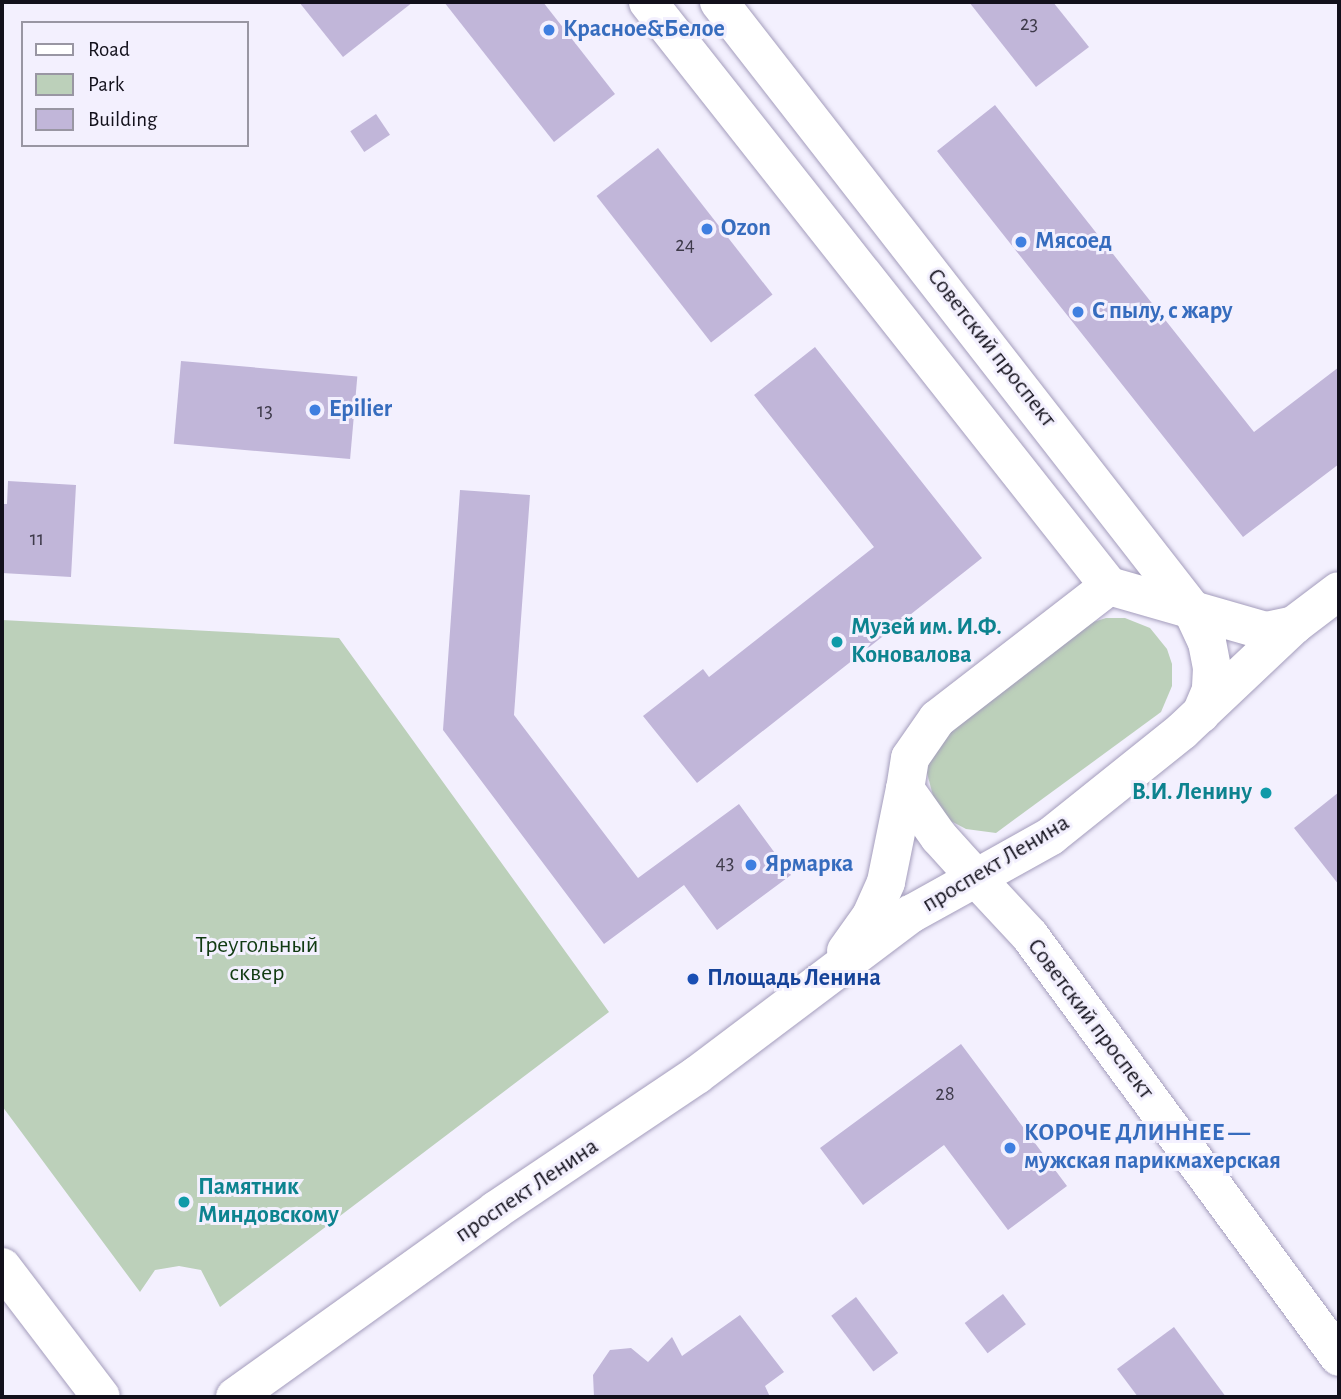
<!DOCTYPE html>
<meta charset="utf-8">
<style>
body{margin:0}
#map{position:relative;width:1341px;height:1399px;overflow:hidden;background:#f3f0fe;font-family:"Alegreya Sans",sans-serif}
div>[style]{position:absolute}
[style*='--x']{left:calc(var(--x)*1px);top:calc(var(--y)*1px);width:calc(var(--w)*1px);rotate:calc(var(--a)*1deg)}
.green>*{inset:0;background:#bcd0ba}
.building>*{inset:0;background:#c1b6d9;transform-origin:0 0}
.roads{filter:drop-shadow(0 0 2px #a49dbc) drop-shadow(0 0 2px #a49dbc)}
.secondary>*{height:38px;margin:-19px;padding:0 19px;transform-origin:19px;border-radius:19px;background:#fff}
.primary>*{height:38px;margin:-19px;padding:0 19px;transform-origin:19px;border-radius:19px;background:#fff}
.dots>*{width:19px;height:19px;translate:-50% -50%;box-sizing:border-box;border:4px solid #f3f0fe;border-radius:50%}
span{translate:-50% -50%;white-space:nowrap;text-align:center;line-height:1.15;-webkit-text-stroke:6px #f3f0fe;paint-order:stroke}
.number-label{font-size:21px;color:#3e3a4a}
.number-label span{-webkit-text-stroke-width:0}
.shop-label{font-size:24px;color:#366cbe;font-weight:700}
.left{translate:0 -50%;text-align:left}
.street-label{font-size:24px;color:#12101b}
.culture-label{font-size:24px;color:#0d838f;font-weight:700}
.right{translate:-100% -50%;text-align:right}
.park-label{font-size:24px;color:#113b12}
.transit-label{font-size:24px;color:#164399;font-weight:700}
.frame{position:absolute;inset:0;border:4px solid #12101b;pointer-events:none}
.legend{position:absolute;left:21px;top:21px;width:228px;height:126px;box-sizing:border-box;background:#f3f0fe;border:2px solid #9996a3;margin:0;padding:9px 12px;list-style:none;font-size:21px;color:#12101b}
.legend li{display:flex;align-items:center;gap:14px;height:35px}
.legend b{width:35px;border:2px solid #9996a3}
</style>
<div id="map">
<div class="green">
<div style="clip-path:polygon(1106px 618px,1125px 618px,1150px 628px,1167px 649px,1172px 664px,1172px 686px,1161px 712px,996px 833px,966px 829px,949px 820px,936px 807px,927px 773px,930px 756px,944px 736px,1084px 625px)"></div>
<div style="clip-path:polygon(2px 620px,339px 638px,609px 1012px,220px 1307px,201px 1270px,179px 1266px,155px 1270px,140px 1292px,2px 1106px)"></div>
</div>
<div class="building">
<div style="clip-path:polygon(299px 2px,413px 2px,343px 57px)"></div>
<div style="clip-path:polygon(444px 2px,543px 2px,615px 94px,554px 142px)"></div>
<div style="clip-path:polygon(969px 2px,1053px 2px,1089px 47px,1036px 87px)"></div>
<div style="clip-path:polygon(995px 105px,1254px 432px,1339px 367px,1339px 464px,1243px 537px,937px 151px)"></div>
<div style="left:376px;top:114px;width:25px;height:31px;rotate:56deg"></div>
<div style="left:658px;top:148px;width:186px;height:78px;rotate:52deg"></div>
<div style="clip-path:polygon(815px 347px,982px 558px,697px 783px,643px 716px,703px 669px,709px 677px,874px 547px,754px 395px)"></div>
<div style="left:181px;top:361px;width:177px;height:83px;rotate:5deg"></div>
<div style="clip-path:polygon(8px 481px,76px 485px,71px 577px,2px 573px,2px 504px,7px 504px)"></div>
<div style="clip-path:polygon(460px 490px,530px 495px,514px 715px,638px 878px,739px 804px,791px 875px,717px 930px,684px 885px,604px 944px,443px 730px)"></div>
<div style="clip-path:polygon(1339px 792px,1339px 885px,1294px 828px)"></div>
<div style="clip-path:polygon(961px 1044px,1067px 1186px,1008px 1230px,944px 1145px,863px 1205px,820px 1148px)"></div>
<div style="left:1003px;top:1294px;width:38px;height:48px;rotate:53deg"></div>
<div style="left:856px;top:1297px;width:70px;height:31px;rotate:53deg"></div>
<div style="clip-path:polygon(740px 1315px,784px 1372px,765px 1386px,770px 1397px,594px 1397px,593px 1375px,610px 1350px,631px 1348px,648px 1362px,672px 1337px,682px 1356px)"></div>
<div style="clip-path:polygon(1174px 1327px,1226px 1397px,1138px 1397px,1117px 1369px)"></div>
</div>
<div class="roads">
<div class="secondary">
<div style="--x:846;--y:951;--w:43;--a:-54.5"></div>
<div style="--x:871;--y:916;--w:37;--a:-66"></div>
<div style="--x:886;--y:882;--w:95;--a:-78.5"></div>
<div style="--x:2;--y:1267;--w:163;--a:52.7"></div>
<div style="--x:235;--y:1397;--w:321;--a:-35.6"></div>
<div style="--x:496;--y:1210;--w:242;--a:-33.9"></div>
<div style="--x:697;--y:1075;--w:268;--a:-37"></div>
<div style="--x:911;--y:914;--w:74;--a:-29"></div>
<div style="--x:976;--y:878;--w:79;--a:47"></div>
<div style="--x:1030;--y:936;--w:522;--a:53.72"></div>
</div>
<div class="primary">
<div style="--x:648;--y:2;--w:744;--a:51.71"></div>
<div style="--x:719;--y:2;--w:768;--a:52.09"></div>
<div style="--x:1191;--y:608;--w:38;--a:65"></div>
<div style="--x:1207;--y:642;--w:26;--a:79"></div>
<div style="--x:1212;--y:668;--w:22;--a:93"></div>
<div style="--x:1211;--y:690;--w:26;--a:113"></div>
<div style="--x:1109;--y:586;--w:217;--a:142.3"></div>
<div style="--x:937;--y:719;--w:47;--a:124.7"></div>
<div style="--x:910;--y:758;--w:31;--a:99"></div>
<div style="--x:905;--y:789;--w:59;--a:54.7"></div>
<div style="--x:939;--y:837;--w:55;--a:47.9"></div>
<div style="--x:976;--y:878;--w:86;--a:-29.2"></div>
<div style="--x:1051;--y:836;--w:168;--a:-38.7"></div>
<div style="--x:1182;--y:731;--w:154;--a:-43.4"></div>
<div style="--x:1294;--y:625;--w:56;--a:-37.1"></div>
<div style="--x:1109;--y:586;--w:163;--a:16"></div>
<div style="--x:1266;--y:631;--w:29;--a:-12"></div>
</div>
</div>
<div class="dots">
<div style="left:549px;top:30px;background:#3f7fe0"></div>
<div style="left:707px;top:229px;background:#3f7fe0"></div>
<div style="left:1021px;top:242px;background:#3f7fe0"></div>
<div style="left:1078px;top:312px;background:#3f7fe0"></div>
<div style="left:315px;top:410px;background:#3f7fe0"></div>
<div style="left:837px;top:642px;background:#0f9aa8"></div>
<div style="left:1266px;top:793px;background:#0f9aa8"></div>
<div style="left:751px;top:865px;background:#3f7fe0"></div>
<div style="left:693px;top:979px;background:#1a4fb4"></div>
<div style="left:1010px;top:1148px;background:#3f7fe0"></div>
<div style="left:184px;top:1202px;background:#0f9aa8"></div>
</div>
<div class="number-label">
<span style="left:1029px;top:24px">23</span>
<span style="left:685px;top:245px">24</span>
<span style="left:265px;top:411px">13</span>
<span style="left:37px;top:539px">11</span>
<span style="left:725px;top:863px">43</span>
<span style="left:945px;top:1094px">28</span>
</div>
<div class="shop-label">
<span class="left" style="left:563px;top:30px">Красное&amp;Белое</span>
<span class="left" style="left:721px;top:229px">Ozon</span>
<span class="left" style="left:1035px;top:242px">Мясоед</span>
<span class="left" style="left:1092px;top:312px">С пылу, с жару</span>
<span class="left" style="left:329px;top:410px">Epilier</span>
<span class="left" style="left:765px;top:865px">Ярмарка</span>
<span class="left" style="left:1024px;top:1148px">КОРОЧЕ ДЛИННЕЕ —<br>мужская парикмахерская</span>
</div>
<div class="street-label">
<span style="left:991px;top:348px;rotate:52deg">Советский проспект</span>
<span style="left:996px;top:864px;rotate:-31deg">проспект Ленина</span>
<span style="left:1090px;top:1019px;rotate:53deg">Советский проспект</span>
<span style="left:527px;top:1191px;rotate:-34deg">проспект Ленина</span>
</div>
<div class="culture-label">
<span class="left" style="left:851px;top:642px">Музей им. И.Ф.<br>Коновалова</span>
<span class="right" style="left:1252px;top:793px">В.И. Ленину</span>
<span class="left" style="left:198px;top:1202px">Памятник<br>Миндовскому</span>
</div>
<div class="park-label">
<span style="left:257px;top:960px">Треугольный<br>сквер</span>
</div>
<div class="transit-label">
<span class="left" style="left:707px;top:979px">Площадь Ленина</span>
</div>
<div class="frame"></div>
<ul class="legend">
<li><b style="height:9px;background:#fff"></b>Road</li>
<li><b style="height:19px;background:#bcd0ba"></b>Park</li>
<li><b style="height:19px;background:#c1b6d9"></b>Building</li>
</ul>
</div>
